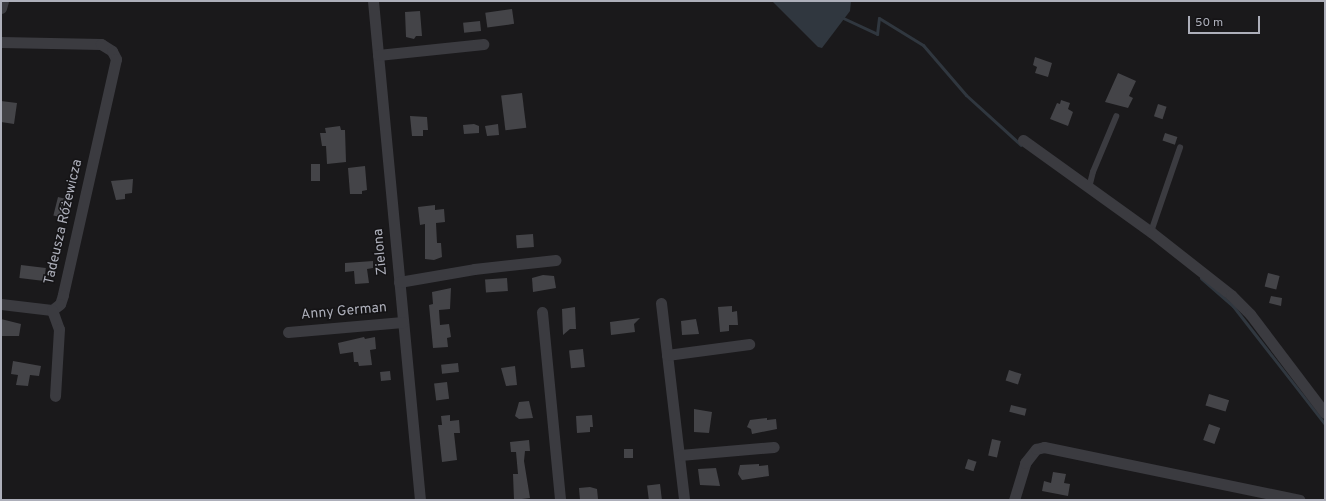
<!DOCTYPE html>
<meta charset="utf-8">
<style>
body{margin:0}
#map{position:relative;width:1326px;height:501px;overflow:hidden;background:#1a191b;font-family:Overpass,sans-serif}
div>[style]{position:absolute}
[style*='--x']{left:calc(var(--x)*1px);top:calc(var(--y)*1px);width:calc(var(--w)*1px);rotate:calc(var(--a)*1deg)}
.water>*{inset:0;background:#30373f}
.stream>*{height:3px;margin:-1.5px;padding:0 1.5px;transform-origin:1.5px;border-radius:1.5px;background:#30373f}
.building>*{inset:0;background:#444448;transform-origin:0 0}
.service>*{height:5.5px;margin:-2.75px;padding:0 2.75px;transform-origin:2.75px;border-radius:2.75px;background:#3b3b40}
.minor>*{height:11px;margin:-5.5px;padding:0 5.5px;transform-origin:5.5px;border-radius:5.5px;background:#3b3b40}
span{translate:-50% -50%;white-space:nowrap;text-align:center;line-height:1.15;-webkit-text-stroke:3px #151416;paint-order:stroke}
.street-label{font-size:14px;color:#adafba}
.frame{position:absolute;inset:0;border:2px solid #adafba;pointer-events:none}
.scale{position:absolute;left:1188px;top:16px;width:72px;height:18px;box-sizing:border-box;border:2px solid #adafba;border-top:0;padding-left:5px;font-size:12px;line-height:14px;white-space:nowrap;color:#adafba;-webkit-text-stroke:3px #151416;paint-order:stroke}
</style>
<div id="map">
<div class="water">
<div style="clip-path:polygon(772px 1px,851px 1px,850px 11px,822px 48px,818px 47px)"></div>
</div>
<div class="stream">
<div style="--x:841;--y:17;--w:40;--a:25"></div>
<div style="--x:877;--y:34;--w:16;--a:-83"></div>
<div style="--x:879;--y:18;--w:52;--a:31.5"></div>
<div style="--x:923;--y:45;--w:66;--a:49.3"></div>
<div style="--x:966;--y:95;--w:74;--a:42.3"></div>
<div style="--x:1201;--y:278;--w:43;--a:41.2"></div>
<div style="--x:1233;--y:306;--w:150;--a:52.1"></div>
</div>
<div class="building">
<div style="left:512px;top:9px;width:15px;height:27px;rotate:82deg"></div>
<div style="clip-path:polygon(420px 11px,422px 36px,416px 36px,414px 39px,406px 37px,405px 12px)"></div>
<div style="left:480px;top:21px;width:10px;height:17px;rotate:84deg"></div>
<div style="clip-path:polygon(1035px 57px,1052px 63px,1048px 77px,1035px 73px,1037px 67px,1033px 65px)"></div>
<div style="clip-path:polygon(1118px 73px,1136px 81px,1129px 96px,1133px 98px,1128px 108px,1105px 102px)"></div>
<div style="left:522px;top:93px;width:35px;height:21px;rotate:83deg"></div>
<div style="clip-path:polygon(1061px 100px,1070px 103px,1068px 109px,1073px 112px,1068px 126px,1050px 119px,1057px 103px,1060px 104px)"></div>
<div style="clip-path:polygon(1px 101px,17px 103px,14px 124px,1px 122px)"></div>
<div style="left:1158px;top:104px;width:9px;height:13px;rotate:18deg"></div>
<div style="clip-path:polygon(410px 116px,427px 117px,428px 130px,423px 130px,423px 136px,412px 136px)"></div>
<div style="clip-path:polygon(474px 124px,479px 126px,479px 133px,464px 134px,463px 125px)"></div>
<div style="clip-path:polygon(498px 124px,499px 135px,487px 136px,485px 126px)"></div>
<div style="clip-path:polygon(340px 126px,341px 130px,345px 130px,346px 162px,327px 164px,326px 146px,322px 146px,320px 133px,326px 133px,325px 128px)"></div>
<div style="left:1165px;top:133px;width:13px;height:8px;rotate:18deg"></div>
<div style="left:311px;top:164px;width:9px;height:17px"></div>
<div style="clip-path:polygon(365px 166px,367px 190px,362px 191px,362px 194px,350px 194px,348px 168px)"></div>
<div style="clip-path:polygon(133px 179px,132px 193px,125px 194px,125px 199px,116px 200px,111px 181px)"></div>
<div style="left:58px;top:197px;width:12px;height:19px;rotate:14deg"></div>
<div style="clip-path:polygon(435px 205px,435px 210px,444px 209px,445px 222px,436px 223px,437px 243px,441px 243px,442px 257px,434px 260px,425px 259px,425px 224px,420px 225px,418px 207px)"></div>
<div style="left:533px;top:234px;width:13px;height:17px;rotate:86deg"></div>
<div style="clip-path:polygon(373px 261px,373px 268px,367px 269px,369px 283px,355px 284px,354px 271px,345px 272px,345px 263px)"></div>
<div style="left:21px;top:265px;width:25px;height:13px;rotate:7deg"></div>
<div style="left:1268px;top:273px;width:12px;height:14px;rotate:14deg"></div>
<div style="clip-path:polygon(543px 275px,554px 276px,556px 288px,533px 292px,532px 278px)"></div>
<div style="left:507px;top:278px;width:13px;height:22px;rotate:86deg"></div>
<div style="clip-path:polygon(451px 288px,450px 309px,439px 310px,440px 325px,449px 324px,451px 337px,447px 338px,448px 347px,433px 348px,429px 305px,433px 304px,432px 292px)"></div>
<div style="clip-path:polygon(1271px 296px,1282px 298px,1281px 306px,1269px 303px)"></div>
<div style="clip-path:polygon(732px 306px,732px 312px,737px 311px,738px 325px,729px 325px,729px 331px,720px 332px,718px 307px)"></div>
<div style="clip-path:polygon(575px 307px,576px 329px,570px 329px,563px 335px,562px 309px)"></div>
<div style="clip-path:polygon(640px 318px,634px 324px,635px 332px,611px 335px,610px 322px)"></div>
<div style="clip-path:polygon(1px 319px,21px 324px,19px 336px,1px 336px)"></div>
<div style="clip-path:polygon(696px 319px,699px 334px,682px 335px,681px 321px)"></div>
<div style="clip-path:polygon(364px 337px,365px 339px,375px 337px,376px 349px,370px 350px,372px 365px,359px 366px,358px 362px,354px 362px,353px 352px,340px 354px,338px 343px)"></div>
<div style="left:583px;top:349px;width:18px;height:14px;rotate:84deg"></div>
<div style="clip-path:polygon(13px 361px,41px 366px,39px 376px,30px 375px,28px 386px,16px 385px,18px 375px,11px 374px)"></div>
<div style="left:458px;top:363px;width:9px;height:17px;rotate:84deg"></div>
<div style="clip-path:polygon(515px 366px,517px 385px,506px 386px,501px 368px)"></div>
<div style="left:1009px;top:370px;width:13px;height:11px;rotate:18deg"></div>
<div style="left:390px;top:371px;width:9px;height:10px;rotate:84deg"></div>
<div style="left:447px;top:382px;width:17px;height:13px;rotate:83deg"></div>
<div style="left:1209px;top:394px;width:21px;height:12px;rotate:17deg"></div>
<div style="clip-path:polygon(529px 401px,533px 418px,519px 419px,515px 416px,519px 402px)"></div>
<div style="left:1011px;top:405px;width:16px;height:7px;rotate:14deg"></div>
<div style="clip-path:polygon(694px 409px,712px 412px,709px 433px,694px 432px)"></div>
<div style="clip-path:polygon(450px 415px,450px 421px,459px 420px,460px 433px,454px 433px,457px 460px,442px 462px,438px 425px,442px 425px,441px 416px)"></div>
<div style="clip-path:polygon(592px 415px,593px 427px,590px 427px,590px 432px,577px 433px,576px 416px)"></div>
<div style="clip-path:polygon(767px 418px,767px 420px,776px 419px,777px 429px,752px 434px,751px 429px,747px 427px,750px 420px)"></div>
<div style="left:1209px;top:424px;width:12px;height:17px;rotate:20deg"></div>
<div style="left:992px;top:439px;width:9px;height:17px;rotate:13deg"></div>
<div style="clip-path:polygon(529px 440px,530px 451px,525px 451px,524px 461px,530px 498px,514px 500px,513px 474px,518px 474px,516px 452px,511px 452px,510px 442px)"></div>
<div style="left:624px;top:449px;width:9px;height:9px"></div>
<div style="left:968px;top:459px;width:9px;height:10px;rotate:18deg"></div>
<div style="clip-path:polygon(759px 464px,759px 466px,768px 465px,769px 476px,742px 480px,738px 474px,740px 465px)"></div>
<div style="clip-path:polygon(716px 468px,720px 486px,700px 485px,698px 469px)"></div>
<div style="clip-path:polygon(1053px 472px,1066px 474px,1064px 483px,1070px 484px,1068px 496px,1042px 491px,1044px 481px,1051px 483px)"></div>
<div style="left:660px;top:484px;width:16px;height:13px;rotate:83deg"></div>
<div style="clip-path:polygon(590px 487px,597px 489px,598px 499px,580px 500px,579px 488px)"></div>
</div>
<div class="service">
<div style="--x:1089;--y:188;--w:16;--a:-76"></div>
<div style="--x:1093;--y:172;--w:60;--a:-67.3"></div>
<div style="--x:1151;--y:232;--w:89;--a:-71"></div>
</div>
<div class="minor">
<div style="--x:373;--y:1;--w:501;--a:84.62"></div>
<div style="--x:1;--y:8;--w:7;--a:-74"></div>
<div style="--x:1;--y:42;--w:100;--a:1.1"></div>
<div style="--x:101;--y:44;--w:13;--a:32"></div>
<div style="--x:112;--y:51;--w:9;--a:63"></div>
<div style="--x:116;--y:59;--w:242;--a:102.7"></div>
<div style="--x:63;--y:295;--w:9;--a:108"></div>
<div style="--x:60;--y:304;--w:10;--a:143"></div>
<div style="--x:378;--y:55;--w:106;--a:-6"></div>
<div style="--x:1023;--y:140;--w:158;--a:35.7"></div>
<div style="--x:1151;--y:232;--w:102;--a:38.2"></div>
<div style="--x:1231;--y:295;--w:27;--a:45"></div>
<div style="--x:1250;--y:314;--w:124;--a:52.9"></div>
<div style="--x:399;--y:282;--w:76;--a:-9.8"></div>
<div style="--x:474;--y:269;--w:82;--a:-6.3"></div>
<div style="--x:661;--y:303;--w:198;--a:83.3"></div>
<div style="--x:1;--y:304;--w:51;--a:6.7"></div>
<div style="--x:52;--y:310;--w:20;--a:70"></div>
<div style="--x:59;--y:329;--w:67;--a:93.4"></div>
<div style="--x:542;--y:312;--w:189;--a:84.5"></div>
<div style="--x:288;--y:332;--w:115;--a:-5"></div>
<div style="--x:667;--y:355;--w:83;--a:-7.6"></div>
<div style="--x:680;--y:455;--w:94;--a:-4.9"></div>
<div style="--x:1014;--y:500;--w:39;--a:-73"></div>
<div style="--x:1025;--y:463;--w:18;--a:-52"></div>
<div style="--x:1036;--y:449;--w:8;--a:-14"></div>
<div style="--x:1044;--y:447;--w:261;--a:11.7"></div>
</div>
<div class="street-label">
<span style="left:64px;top:222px;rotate:-77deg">Tadeusza Różewicza</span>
<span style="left:381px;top:252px;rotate:-95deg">Zielona</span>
<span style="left:344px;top:312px;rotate:-5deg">Anny German</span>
</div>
<div class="frame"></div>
<div class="scale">50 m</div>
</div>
